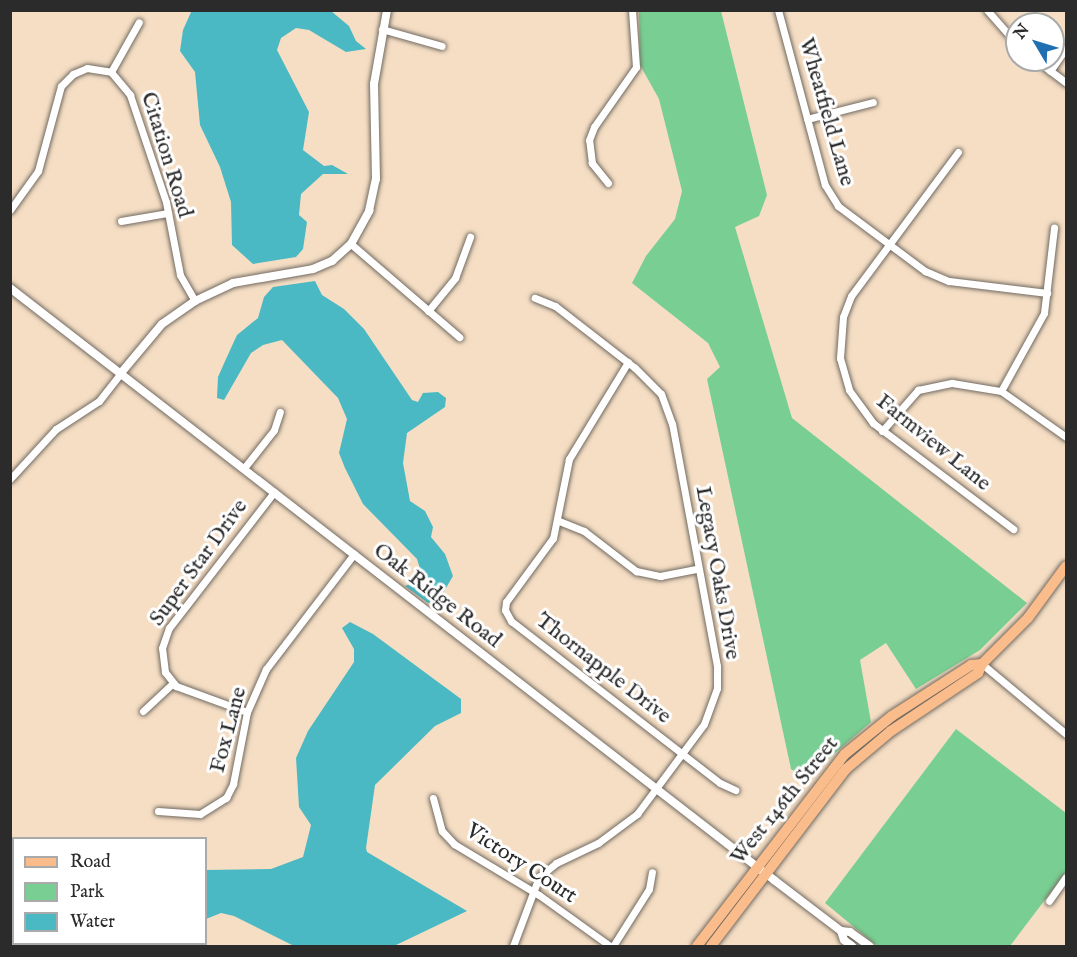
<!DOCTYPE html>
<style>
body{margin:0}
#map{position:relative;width:1077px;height:957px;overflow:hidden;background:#f5dec4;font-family:"IM FELL English",serif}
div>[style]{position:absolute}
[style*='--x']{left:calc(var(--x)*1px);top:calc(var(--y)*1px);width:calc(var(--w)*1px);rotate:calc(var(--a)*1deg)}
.green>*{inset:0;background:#79cf93}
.water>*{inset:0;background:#4bb9c3}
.roads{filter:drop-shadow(0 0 2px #726a61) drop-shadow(0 0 2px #726a61)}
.minor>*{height:7px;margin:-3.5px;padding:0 3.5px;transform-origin:3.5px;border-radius:3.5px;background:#fff}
.tertiary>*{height:8px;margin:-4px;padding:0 4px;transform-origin:4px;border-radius:4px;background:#fff}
.primary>*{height:10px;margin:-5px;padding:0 5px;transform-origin:5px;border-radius:5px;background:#fabc8b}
span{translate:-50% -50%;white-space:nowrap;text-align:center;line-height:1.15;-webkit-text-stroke:6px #fff;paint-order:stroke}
.street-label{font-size:22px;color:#2b2b2b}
.frame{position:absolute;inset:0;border:12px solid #2b2b2b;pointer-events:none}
.legend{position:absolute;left:12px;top:837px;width:195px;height:108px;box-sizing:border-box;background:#fff;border:2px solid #aaa;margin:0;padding:8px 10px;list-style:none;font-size:18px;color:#2b2b2b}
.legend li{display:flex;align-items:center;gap:12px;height:30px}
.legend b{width:30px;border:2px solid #aaa}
.north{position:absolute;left:1005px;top:12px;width:60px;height:60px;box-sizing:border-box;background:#fff;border:2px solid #aaa;border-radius:50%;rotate:308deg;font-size:16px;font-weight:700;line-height:24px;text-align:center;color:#2b2b2b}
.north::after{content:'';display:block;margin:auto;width:21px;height:27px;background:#1f6fb2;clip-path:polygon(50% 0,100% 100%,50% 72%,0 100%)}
</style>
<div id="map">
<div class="green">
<div style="clip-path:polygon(639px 10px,721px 11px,767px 195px,759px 216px,735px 227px,792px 418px,1027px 603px,980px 650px,916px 689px,886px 643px,860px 660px,871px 722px,805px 779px,791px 769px,707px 379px,720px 367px,708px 343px,632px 283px,646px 256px,675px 219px,682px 191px,659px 99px,640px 65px)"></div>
<div style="clip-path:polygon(956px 729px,1066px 813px,1066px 872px,1010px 946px,877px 946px,825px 903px)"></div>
</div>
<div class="water">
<div style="clip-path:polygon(192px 10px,331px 11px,349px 26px,356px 41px,366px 49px,346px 52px,309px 30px,296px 28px,281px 38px,277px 50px,309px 112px,303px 150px,324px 166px,332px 165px,348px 174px,323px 174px,301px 194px,299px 215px,307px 222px,303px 249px,296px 257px,253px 264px,232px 245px,231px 202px,220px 167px,200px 125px,195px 72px,180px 51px,183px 30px)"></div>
<div style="clip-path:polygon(315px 281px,322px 295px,344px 309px,364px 329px,412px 400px,418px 402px,423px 393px,438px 392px,446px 398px,445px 407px,407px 433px,403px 463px,410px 501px,425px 511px,433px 527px,431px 537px,445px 554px,453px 576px,439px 600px,428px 603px,405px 586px,417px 581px,421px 572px,417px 559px,363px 504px,345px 468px,339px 453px,347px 419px,338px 398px,282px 340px,263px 345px,251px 353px,224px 400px,217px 398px,218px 377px,226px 359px,237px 335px,258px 318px,264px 297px,273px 287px)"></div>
<div style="clip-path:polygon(350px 622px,373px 634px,461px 699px,461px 713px,435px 726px,375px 785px,366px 848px,367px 852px,467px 911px,394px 946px,294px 946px,234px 916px,221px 913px,206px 919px,206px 870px,271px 869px,303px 857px,311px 825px,299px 807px,296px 758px,308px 731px,354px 662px,354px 649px,342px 628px)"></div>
</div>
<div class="roads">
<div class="minor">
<div style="--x:778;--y:10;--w:181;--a:75"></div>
<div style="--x:825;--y:185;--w:25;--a:58"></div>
<div style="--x:838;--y:206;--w:109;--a:36.8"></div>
<div style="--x:925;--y:271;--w:26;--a:23"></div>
<div style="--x:949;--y:281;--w:99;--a:7"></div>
<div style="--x:987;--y:10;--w:45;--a:48.6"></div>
<div style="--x:382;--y:29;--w:62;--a:15.8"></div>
<div style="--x:1036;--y:60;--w:38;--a:37"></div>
<div style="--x:1050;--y:71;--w:28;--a:-55"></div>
<div style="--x:111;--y:72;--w:57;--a:-60.8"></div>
<div style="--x:807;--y:119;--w:68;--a:-14.4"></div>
<div style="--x:958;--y:152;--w:179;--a:126.6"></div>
<div style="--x:851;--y:296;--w:22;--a:111"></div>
<div style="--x:843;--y:317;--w:41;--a:94.2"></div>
<div style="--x:840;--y:358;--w:33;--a:74"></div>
<div style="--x:849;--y:390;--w:41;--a:54"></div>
<div style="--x:873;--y:423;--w:176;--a:37.1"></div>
<div style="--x:608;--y:183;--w:26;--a:-129"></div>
<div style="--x:592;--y:163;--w:23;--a:-97"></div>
<div style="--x:589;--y:140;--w:14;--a:-69"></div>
<div style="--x:594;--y:127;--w:73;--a:-55"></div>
<div style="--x:636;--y:67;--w:57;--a:-94"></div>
<div style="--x:10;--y:210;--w:48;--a:-54.3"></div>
<div style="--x:38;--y:171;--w:88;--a:-74.9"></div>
<div style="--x:61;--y:86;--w:17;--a:-45"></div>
<div style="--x:73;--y:74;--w:15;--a:-23"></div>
<div style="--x:87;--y:68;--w:24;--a:9"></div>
<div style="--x:111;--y:72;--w:30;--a:50"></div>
<div style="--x:130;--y:95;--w:113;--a:71.4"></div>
<div style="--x:166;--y:202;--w:74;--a:79.1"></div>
<div style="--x:180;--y:275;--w:30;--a:60"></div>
<div style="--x:121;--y:221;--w:48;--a:-9.7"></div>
<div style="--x:351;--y:244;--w:143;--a:40.7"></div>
<div style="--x:428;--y:311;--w:43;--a:-50.7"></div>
<div style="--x:455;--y:278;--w:44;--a:-69.9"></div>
<div style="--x:628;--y:362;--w:114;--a:121.3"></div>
<div style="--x:569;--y:459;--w:81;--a:101.4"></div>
<div style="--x:553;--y:538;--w:79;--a:126.3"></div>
<div style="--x:506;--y:602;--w:8;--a:97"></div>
<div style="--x:505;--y:610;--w:13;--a:61"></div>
<div style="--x:511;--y:621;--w:264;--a:37.8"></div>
<div style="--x:720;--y:783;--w:17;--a:25"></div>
<div style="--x:1001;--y:391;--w:89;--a:-61.1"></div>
<div style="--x:1044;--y:313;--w:86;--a:-83.3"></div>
<div style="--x:882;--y:431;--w:55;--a:-48.7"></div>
<div style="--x:918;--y:390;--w:35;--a:-12"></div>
<div style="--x:952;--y:383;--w:50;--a:9.3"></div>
<div style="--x:1001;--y:391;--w:80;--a:35.3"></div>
<div style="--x:244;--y:468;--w:48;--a:-51.7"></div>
<div style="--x:274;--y:430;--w:19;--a:-72"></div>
<div style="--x:10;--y:479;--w:68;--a:-47.4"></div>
<div style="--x:56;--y:429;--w:51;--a:-33.1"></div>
<div style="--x:99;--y:401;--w:36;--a:-52"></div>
<div style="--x:559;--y:521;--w:27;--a:22"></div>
<div style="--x:584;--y:531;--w:66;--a:37.6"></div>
<div style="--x:636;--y:571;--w:25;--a:12"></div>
<div style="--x:660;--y:576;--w:38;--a:-11"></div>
<div style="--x:982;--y:664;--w:109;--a:39.8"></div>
<div style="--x:143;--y:711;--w:41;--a:-43"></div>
<div style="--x:247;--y:712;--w:76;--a:-159.9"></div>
<div style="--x:176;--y:686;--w:18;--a:-128"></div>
<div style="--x:165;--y:672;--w:24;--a:-97"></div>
<div style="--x:162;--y:648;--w:21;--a:-71"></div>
<div style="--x:169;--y:628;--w:172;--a:-52.3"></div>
<div style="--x:433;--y:798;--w:34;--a:75"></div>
<div style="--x:442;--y:831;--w:18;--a:47"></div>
<div style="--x:454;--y:844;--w:99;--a:31"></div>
<div style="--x:539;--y:895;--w:87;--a:35.7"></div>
<div style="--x:158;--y:811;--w:42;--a:4.1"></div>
<div style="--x:200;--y:814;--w:31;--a:-32"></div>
<div style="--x:226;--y:798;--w:16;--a:-63"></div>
<div style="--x:233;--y:784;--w:73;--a:-79"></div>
<div style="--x:247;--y:712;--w:47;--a:-66.2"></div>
<div style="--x:266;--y:669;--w:145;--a:-52.6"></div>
<div style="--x:10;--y:888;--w:5;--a:37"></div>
<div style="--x:1049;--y:901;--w:29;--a:-55"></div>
<div style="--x:62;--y:944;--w:3;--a:45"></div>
<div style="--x:513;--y:946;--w:74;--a:-69.4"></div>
<div style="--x:539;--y:877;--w:22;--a:-39"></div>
<div style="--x:556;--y:863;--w:47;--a:-25.5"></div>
<div style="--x:598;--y:843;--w:49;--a:-36.6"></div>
<div style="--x:637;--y:814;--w:112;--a:-53.3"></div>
<div style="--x:704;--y:724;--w:38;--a:-70"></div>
<div style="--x:717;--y:688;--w:22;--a:-90"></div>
<div style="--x:717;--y:666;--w:246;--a:-100.5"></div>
<div style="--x:672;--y:424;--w:32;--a:-110"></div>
<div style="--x:661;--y:394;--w:37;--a:-135"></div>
<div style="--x:635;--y:368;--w:101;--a:-142.2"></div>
<div style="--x:555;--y:306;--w:22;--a:-158"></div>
<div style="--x:613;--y:946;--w:67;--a:-57.7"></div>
<div style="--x:649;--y:889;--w:17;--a:-80"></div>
</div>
<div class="tertiary">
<div style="--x:10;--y:288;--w:967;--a:37.77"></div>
<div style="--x:774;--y:880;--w:84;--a:37.3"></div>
<div style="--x:841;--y:931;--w:9;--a:6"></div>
<div style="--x:850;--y:932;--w:24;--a:36"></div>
<div style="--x:121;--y:373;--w:64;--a:-50.1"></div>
<div style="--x:162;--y:324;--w:40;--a:-34.9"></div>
<div style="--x:195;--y:301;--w:42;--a:-25.3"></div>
<div style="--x:233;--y:283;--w:81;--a:-9.9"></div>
<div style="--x:313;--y:269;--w:21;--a:-23"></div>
<div style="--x:332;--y:261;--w:25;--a:-42"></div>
<div style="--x:351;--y:244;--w:38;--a:-61"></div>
<div style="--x:369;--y:211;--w:33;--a:-78"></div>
<div style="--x:376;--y:179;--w:95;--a:-91.2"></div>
<div style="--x:374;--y:84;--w:75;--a:-80"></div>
<div style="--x:841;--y:931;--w:9;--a:72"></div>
<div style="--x:844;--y:940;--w:10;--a:37"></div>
</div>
<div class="primary">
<div style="--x:697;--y:946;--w:242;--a:-52.4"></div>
<div style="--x:845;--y:754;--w:60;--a:-39"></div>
<div style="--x:892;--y:716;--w:94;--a:-32.8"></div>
<div style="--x:971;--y:665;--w:11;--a:-5"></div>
<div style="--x:711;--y:946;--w:223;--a:-52.7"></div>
<div style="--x:846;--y:769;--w:59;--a:-40.2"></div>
<div style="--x:891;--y:731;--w:105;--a:-33.7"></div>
<div style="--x:978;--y:673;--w:10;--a:-66"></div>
<div style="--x:982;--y:664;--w:65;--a:-45"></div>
<div style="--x:1028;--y:618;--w:64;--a:-53.8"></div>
</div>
</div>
<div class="street-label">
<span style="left:826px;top:112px;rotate:74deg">Wheatfield Lane</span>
<span style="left:166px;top:155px;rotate:73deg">Citation Road</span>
<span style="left:933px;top:443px;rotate:39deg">Farmview Lane</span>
<span style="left:199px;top:563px;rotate:-54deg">Super Star Drive</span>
<span style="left:717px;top:573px;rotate:80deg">Legacy Oaks Drive</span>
<span style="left:437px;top:596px;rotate:38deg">Oak Ridge Road</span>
<span style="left:603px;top:669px;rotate:38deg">Thornapple Drive</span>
<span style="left:229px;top:730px;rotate:-75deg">Fox Lane</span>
<span style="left:785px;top:801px;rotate:-51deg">West 146th Street</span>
<span style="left:521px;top:864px;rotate:33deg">Victory Court</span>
</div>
<div class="frame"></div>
<ul class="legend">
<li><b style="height:8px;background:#fabc8b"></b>Road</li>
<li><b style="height:16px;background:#79cf93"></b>Park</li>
<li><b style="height:16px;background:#4bb9c3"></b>Water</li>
</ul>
<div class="north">N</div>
</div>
